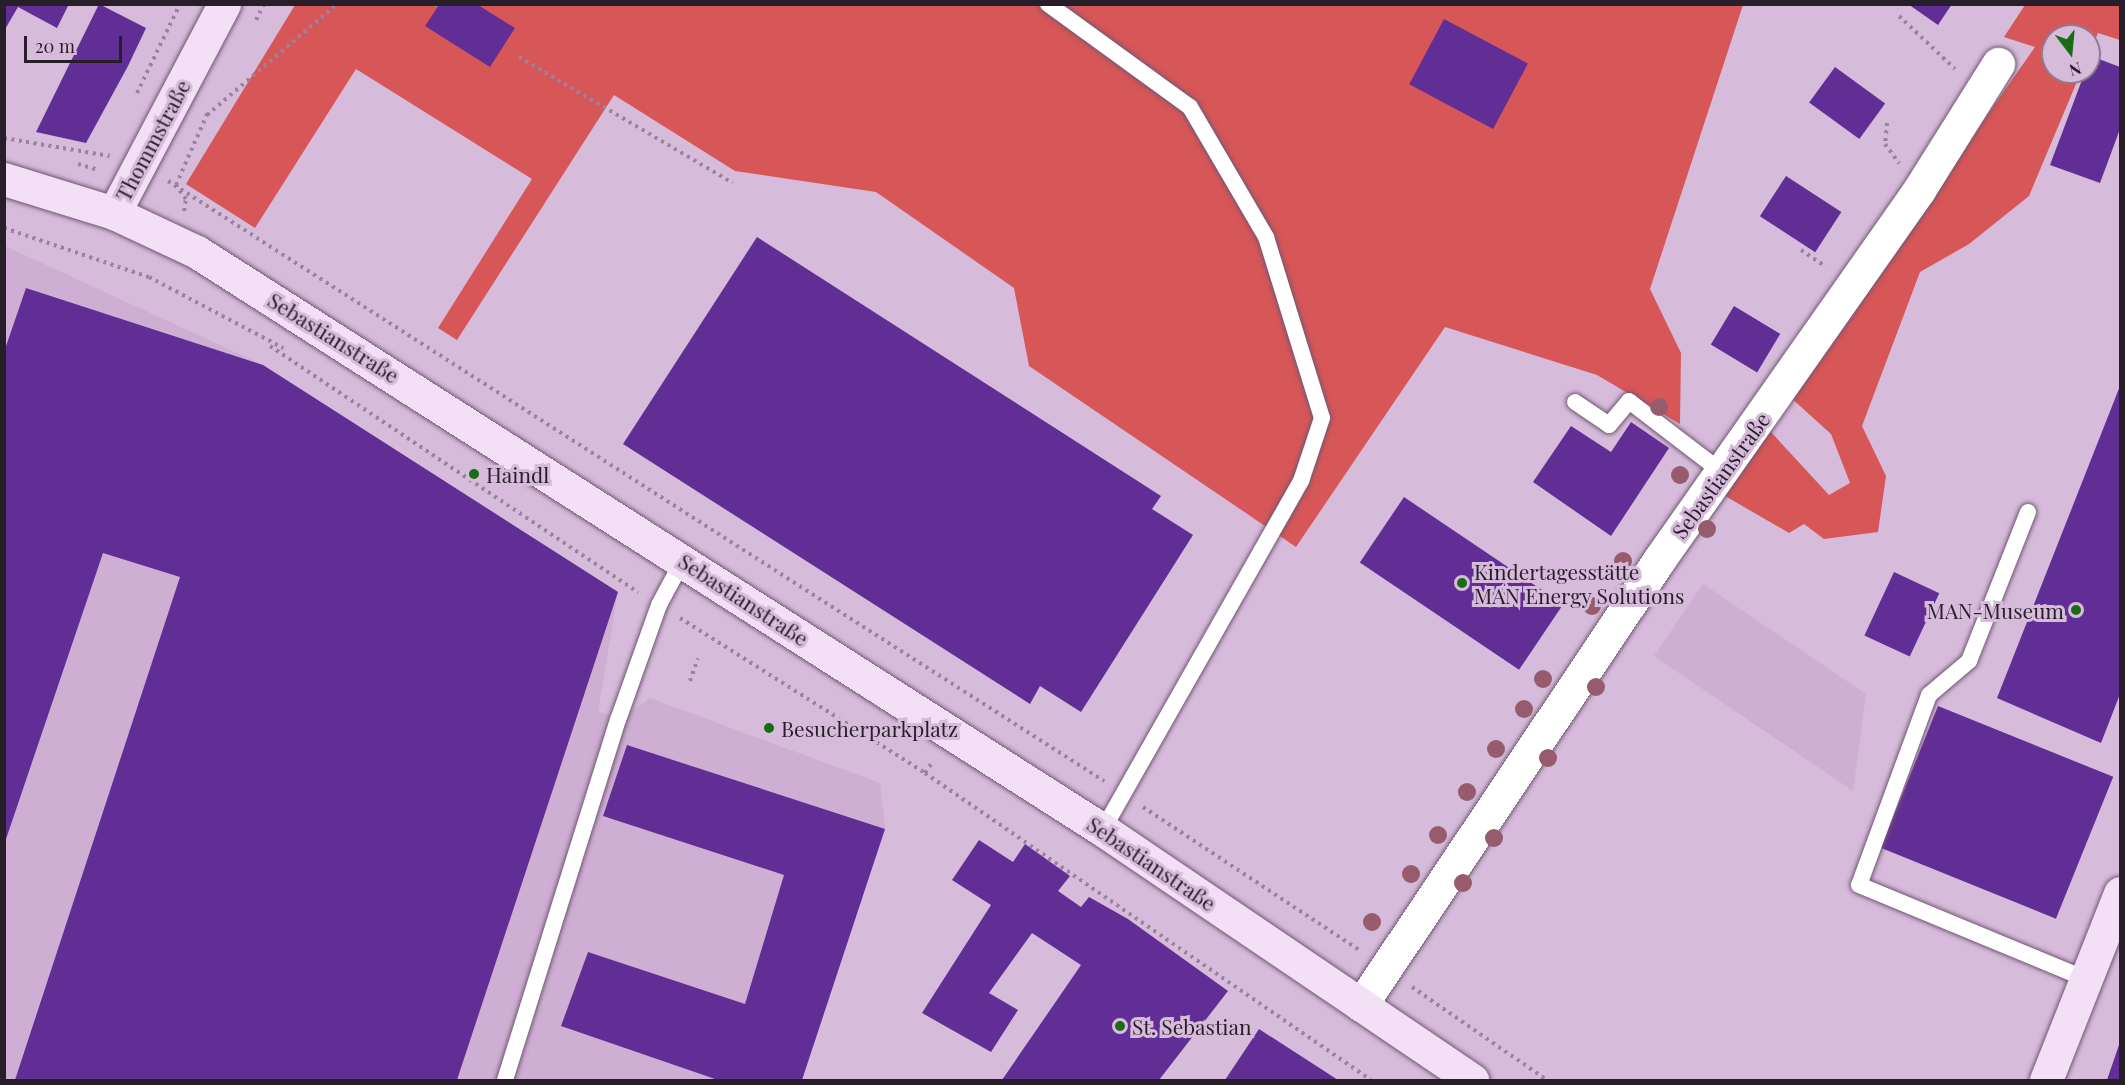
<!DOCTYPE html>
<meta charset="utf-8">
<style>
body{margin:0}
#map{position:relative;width:2125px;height:1085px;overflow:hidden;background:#d6bbda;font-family:"Playfair Display",serif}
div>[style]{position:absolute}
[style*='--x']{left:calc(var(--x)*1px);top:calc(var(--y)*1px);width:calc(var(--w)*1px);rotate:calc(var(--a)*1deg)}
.built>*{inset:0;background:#cfaed3}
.forest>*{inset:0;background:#d75657}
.building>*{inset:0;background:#612e96;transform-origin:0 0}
.path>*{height:4px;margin-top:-2px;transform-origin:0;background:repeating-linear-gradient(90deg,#99849c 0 3px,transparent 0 7.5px)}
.roads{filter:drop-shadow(0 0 2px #705773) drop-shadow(0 0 2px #705773)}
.lane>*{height:16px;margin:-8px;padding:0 8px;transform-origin:8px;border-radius:8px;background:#fff}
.street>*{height:33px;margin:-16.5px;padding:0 16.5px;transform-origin:16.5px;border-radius:16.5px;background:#fff}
.secondary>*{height:33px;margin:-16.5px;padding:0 16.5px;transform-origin:16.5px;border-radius:16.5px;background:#f3e0f6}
.trees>*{width:18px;height:18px;margin:-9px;border-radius:50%;background:#965c6e}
.dots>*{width:16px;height:16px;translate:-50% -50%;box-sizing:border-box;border:3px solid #d6bbda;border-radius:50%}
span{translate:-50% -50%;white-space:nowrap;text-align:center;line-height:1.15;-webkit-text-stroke:6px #d6bbda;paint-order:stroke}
.street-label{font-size:21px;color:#281e29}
.poi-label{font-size:21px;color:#281e29}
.left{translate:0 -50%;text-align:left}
.right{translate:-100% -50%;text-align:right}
.frame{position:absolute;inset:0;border:6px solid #281e29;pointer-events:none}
.north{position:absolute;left:2041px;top:24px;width:60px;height:60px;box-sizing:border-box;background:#d6bbda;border:2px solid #907c93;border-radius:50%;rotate:164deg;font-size:16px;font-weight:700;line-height:24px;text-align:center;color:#281e29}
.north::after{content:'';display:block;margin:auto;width:21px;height:27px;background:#176c14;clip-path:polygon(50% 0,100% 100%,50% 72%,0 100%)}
.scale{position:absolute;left:24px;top:36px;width:98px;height:27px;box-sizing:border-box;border:3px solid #281e29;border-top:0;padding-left:8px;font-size:18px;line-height:21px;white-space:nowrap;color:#281e29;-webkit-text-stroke:4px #d6bbda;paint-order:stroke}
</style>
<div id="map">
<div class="built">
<div style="clip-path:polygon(5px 246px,263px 365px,618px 592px,598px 711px,618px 720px,650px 698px,880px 783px,885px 829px,802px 1080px,5px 1080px)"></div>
<div style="clip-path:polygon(1703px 584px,1866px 694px,1853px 791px,1654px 656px)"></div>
</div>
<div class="forest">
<div style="clip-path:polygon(295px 5px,1743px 5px,1650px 289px,1681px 353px,1680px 424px,1597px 375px,1445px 327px,1296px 547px,1029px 366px,1014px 288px,876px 192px,735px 171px,614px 95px,457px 340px,438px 328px,532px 179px,356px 69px,255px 228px,186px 184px)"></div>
<div style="clip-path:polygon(2025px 5px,2120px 5px,2120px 40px,2098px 33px,2089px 54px,2089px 36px,2053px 36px,2053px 72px,2081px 72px,2029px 196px,1969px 244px,1920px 272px,1862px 426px,1886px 476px,1878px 532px,1824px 539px,1804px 524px,1789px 533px,1720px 493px,1770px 431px,1829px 495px,1850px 483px,1831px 434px,1790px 397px,2035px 47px,2004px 37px)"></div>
</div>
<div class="building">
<div style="clip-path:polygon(4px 4px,69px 4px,57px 28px,18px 7px,4px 31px)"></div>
<div style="clip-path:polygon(99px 4px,146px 28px,128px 66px,86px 143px,36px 132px)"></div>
<div style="clip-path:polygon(1908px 4px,1952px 4px,1938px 25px)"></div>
<div style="clip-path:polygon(439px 5px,478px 5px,515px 28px,490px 67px,425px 26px)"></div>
<div style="left:1444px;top:19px;width:95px;height:74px;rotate:28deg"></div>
<div style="clip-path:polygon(2091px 56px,2120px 67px,2120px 129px,2100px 183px,2050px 165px)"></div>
<div style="left:1835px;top:67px;width:62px;height:44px;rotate:36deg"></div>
<div style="left:1786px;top:176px;width:66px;height:48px;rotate:33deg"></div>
<div style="clip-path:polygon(757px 237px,1161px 496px,1152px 509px,1193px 535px,1081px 712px,1040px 686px,1030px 704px,623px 444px)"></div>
<div style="clip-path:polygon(26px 288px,263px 365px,618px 592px,457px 1080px,15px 1080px,180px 577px,103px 553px,4px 845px,4px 352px)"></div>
<div style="left:1734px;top:306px;width:54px;height:45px;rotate:31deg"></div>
<div style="clip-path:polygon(2120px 386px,2120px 694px,2101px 743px,1997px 698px)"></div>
<div style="clip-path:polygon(1631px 422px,1669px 448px,1611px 536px,1533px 482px,1571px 426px,1611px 452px)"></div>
<div style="left:1404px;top:497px;width:192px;height:79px;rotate:34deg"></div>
<div style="left:1894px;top:572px;width:50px;height:70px;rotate:25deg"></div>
<div style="left:1938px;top:706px;width:189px;height:153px;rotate:22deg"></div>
<div style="clip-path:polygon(627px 745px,885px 829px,802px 1080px,718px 1080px,561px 1026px,588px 952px,745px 1004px,784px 875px,603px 816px)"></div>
<div style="clip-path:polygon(979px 840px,1013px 862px,1025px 844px,1070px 876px,1058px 891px,1081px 907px,1089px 897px,1128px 919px,1228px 991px,1159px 1080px,1002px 1080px,1081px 965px,1032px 933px,989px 993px,1018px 1010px,991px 1052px,922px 1013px,991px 905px,952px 880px)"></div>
<div style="clip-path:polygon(1259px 1029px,1338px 1080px,1225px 1080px)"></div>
<div style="clip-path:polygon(2120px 1042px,2120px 1080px,2107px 1080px,2108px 1077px)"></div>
</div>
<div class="path">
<div style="--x:435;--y:4;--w:4;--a:45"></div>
<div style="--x:1899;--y:16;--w:77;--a:43.4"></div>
<div style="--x:256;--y:20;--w:18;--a:-63"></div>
<div style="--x:519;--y:57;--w:248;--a:30.5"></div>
<div style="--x:137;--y:93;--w:99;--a:-64.2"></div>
<div style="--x:207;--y:115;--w:171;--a:-40.5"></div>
<div style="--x:1887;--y:123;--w:21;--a:95"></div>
<div style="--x:1885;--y:144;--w:24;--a:54"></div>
<div style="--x:4;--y:138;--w:107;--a:9.7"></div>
<div style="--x:78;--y:164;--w:22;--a:16"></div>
<div style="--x:168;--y:181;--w:1112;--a:32.66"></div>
<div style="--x:184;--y:211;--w:12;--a:-81"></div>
<div style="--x:186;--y:199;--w:17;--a:-126"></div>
<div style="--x:176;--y:185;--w:80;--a:-66.3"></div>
<div style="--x:4;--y:228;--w:153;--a:18.7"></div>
<div style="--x:149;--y:277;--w:152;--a:27.9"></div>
<div style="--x:1801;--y:250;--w:30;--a:34"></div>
<div style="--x:270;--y:346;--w:443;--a:33.8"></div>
<div style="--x:680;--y:618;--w:290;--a:32.3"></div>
<div style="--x:925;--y:773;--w:541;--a:34.54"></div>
<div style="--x:690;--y:681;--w:24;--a:-71"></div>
<div style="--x:925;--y:773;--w:14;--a:-56"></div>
<div style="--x:1143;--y:807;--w:259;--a:33.5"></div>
<div style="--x:1412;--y:987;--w:164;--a:34.6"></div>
</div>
<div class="roads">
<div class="lane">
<div style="--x:1048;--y:4;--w:175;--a:36"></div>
<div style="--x:1190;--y:107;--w:151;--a:59.7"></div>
<div style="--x:1266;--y:237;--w:189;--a:72.8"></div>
<div style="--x:1322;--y:418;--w:66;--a:108.4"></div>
<div style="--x:1301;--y:481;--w:401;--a:119.6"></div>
<div style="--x:1575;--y:402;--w:41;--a:34.1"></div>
<div style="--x:1609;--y:425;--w:31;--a:-50"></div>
<div style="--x:1629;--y:401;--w:117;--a:37.4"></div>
<div style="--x:2028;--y:512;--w:160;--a:111.6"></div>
<div style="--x:1969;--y:661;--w:52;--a:139.6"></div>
<div style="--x:1929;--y:695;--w:202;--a:110.2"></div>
<div style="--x:1859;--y:885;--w:246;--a:22.5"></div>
<div style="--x:505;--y:1080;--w:377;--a:-72.6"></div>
<div style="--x:618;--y:720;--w:122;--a:-70.4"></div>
<div style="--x:659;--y:605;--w:51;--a:-61.9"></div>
</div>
<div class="street">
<div style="--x:1361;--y:1005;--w:536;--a:-56.19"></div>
<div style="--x:1659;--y:560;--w:452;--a:-54.9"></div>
<div style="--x:1919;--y:190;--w:149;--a:-57.9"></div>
</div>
<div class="secondary">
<div style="--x:4;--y:179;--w:115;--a:17.2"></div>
<div style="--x:114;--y:213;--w:92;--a:25.2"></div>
<div style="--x:197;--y:252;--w:1075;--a:32.54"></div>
<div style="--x:1103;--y:830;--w:446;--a:34.1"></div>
<div style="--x:114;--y:213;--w:236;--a:-62.2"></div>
<div style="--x:2046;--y:1080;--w:201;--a:-68.4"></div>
</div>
</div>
<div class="trees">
<div style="left:1659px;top:407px"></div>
<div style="left:1680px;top:475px"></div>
<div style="left:1707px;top:529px"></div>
<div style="left:1623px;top:561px"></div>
<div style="left:1592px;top:606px"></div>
<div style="left:1543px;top:679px"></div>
<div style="left:1596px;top:687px"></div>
<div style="left:1524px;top:709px"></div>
<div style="left:1496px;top:749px"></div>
<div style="left:1548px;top:758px"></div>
<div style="left:1467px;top:792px"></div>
<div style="left:1438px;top:835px"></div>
<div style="left:1494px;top:838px"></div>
<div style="left:1411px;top:874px"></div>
<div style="left:1463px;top:883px"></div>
<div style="left:1372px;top:922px"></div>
</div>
<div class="dots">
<div style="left:474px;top:474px;background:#176c14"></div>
<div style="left:1462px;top:583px;background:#176c14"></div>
<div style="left:2076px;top:610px;background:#176c14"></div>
<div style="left:769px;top:728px;background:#176c14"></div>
<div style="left:1120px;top:1026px;background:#176c14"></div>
</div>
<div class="street-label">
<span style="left:152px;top:140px;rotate:-62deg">Thommstraße</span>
<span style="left:334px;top:337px;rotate:32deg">Sebastianstraße</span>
<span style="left:1720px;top:475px;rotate:-54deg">Sebastianstraße</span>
<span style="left:744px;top:599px;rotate:33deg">Sebastianstraße</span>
<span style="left:1152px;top:863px;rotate:34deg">Sebastianstraße</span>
</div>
<div class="poi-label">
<span class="left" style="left:486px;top:474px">Haindl</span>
<span class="left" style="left:1474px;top:583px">Kindertagesstätte<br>MAN Energy Solutions</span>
<span class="right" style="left:2064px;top:610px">MAN-Museum</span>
<span class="left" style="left:781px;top:728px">Besucherparkplatz</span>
<span class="left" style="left:1132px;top:1026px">St. Sebastian</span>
</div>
<div class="frame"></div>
<div class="north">N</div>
<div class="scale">20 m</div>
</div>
